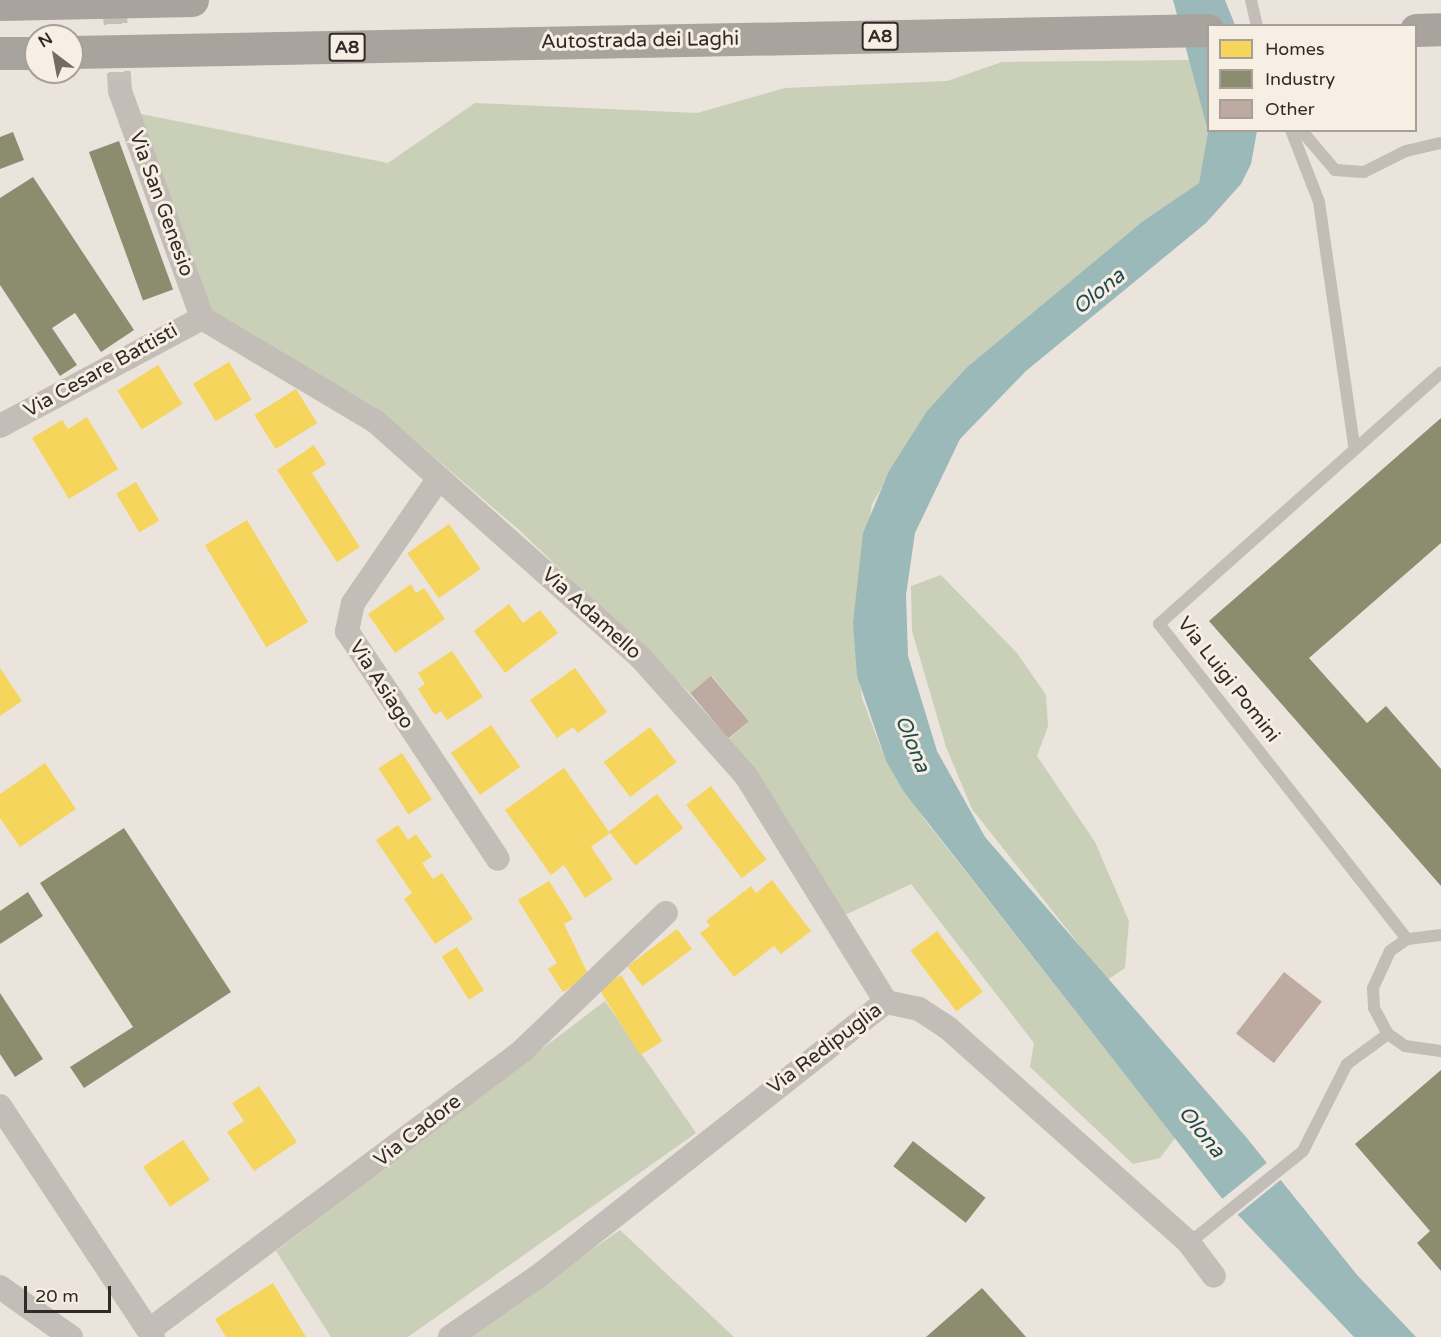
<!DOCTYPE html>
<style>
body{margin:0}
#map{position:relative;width:1441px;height:1337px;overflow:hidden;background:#eae4dd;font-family:"Varela Round",sans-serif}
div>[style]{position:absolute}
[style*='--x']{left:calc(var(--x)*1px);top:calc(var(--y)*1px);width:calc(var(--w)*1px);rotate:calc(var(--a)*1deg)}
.green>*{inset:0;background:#cacfb8}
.water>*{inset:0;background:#9cb9b9}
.pier>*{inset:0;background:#eae4dd;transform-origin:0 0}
.homes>*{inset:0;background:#f6d55c;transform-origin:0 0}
.industry>*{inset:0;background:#8c8c6e;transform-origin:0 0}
.building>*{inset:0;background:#bdaaa0;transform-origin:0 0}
.minor-tunnel>*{height:24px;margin-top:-12px;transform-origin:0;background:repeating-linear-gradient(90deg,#c5bfb8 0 24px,transparent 0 36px)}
.service>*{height:12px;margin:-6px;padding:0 6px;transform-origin:6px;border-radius:6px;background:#c3bdb7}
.minor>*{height:24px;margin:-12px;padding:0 12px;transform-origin:12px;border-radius:12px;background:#c3bdb7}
.motorway>*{height:33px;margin:-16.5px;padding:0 16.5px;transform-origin:16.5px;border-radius:16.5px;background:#a9a39d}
span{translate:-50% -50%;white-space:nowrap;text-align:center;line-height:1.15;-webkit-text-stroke:6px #f7efe4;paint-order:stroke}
.shield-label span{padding:2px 4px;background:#f7efe4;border:2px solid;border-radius:4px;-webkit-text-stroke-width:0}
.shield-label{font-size:18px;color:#322a26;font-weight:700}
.street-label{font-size:20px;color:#322a26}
.water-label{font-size:21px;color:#1f4b51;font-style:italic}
.legend{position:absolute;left:1207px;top:24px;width:210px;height:108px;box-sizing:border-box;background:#f7efe4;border:2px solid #a8a098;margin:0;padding:8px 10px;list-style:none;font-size:18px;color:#322a26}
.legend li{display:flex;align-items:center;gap:12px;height:30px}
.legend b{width:30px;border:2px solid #a8a098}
.north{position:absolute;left:24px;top:24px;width:60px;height:60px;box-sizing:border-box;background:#f7efe4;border:2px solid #a8a098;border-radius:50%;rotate:328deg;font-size:16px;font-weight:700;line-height:24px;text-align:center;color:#322a26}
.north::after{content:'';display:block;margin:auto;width:21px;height:27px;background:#726b66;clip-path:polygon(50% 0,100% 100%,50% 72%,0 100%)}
.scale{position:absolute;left:24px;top:1286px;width:87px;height:27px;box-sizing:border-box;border:3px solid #322a26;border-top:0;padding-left:8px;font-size:18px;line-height:21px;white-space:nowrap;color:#322a26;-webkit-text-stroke:4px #f7efe4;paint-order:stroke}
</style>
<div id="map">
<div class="green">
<div style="clip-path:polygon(1192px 60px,1208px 131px,1199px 183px,1143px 221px,966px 368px,927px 411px,872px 504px,853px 623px,862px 698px,886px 761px,925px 820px,1175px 1138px,1160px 1158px,1133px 1164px,1030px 1067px,1034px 1043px,911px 884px,843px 916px,729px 739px,749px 721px,712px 676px,691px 694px,518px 529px,377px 408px,208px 310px,136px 113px,388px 163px,475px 103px,697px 113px,785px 88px,947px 81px,1002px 62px)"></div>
<div style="clip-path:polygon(941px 575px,1017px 653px,1046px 695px,1048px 726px,1037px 756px,1095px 842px,1129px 921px,1125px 968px,1107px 980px,972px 809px,946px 747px,912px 631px,911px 586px)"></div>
<div style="clip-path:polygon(605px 1001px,696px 1133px,408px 1337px,331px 1337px,276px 1251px)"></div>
<div style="clip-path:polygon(620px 1230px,734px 1337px,467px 1337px)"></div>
</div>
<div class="water">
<div style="clip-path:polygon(1173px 0,1225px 0,1235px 25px,1208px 26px,1208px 130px,1257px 131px,1251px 164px,1241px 184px,1206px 223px,1026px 371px,960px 439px,915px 533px,906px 595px,908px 656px,937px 751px,985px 837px,1246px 1137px,1358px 1276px,1416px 1337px,1354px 1337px,1220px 1196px,904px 792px,886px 761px,857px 676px,853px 623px,863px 533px,889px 471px,927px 411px,966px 368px,1143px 221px,1199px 183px,1208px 131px)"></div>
</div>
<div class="pier">
<div style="left:1269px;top:1161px;width:22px;height:63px;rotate:51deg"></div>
</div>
<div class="homes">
<div style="left:229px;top:362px;width:44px;height:42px;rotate:59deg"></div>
<div style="left:158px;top:365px;width:46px;height:48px;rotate:58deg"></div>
<div style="left:296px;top:389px;width:40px;height:49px;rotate:58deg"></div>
<div style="clip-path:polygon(87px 417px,118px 469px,69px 499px,32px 438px,62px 420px,68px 429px)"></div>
<div style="clip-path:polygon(314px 445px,326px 464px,312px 473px,360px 547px,337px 562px,277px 470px)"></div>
<div style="left:136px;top:482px;width:45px;height:23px;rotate:59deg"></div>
<div style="left:247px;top:520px;width:119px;height:49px;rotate:59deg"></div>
<div style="left:449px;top:524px;width:55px;height:51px;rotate:55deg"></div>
<div style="clip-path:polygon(411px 584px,416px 593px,424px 588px,445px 619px,395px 653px,368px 614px)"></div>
<div style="clip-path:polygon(509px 604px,523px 623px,540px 610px,558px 633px,505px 673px,474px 631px)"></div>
<div style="clip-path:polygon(452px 651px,483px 697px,447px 720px,441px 711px,435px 715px,418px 689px,425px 684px,418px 673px)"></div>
<div style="clip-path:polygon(0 668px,22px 701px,0 716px)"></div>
<div style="clip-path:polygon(575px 668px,607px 712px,578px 733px,573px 727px,557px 738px,530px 700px)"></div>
<div style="left:491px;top:725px;width:51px;height:49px;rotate:55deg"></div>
<div style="left:650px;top:727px;width:44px;height:58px;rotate:53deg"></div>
<div style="left:402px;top:753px;width:55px;height:28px;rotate:57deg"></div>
<div style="clip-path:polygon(45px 763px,76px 809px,20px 847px,0 818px,0 794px)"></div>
<div style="clip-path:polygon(564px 768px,610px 833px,591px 847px,613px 879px,585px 898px,564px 865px,551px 875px,505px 810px)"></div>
<div style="left:711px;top:786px;width:92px;height:31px;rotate:53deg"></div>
<div style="left:657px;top:794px;width:43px;height:61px;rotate:52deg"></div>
<div style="clip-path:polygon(398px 825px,408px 840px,416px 834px,432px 857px,422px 863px,433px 879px,442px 873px,473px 919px,435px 944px,404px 899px,412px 893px,376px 840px)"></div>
<div style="clip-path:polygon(772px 880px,811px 931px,781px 954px,774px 946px,734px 977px,700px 933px,710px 926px,706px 921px,751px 886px,756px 893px)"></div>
<div style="clip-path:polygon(549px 881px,573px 919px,564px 924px,589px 976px,563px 992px,548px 969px,557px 963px,518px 900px)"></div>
<div style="left:677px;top:929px;width:25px;height:62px;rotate:53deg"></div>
<div style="left:937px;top:931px;width:76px;height:33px;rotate:53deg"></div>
<div style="left:457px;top:947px;width:51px;height:18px;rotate:58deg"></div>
<div style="left:621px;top:975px;width:78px;height:26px;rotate:58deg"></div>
<div style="clip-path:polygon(259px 1086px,297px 1142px,254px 1171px,227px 1132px,244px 1121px,232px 1103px)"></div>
<div style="left:183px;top:1140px;width:48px;height:48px;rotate:56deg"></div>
<div style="clip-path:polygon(273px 1283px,306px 1337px,226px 1337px,215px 1319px)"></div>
</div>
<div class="industry">
<div style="clip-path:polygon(13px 132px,24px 160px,0 169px,0 137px)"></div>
<div style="left:119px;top:141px;width:158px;height:32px;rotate:70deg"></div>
<div style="clip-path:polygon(33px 177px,134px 330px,101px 352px,75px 313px,52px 328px,77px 365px,60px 376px,0 285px,0 198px)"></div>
<div style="clip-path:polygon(1441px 418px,1441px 543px,1309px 658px,1367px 723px,1386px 706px,1441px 769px,1441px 886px,1209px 621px)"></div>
<div style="clip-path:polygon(124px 828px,231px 992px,84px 1088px,70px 1067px,133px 1027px,40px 883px)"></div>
<div style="clip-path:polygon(28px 892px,43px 916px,0 944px,0 911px)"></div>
<div style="clip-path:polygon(0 993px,43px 1059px,15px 1077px,0 1054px)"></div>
<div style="clip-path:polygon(1441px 1070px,1441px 1271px,1417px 1243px,1430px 1231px,1355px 1144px)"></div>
<div style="left:913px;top:1141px;width:92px;height:32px;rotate:38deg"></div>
<div style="clip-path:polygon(982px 1288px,1026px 1337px,926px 1337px)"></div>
</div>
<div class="building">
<div style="left:711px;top:676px;width:59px;height:27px;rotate:50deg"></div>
<div style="left:1284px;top:972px;width:48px;height:78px;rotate:38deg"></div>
</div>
<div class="minor-tunnel">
<div style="--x:114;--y:0;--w:91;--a:86.2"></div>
</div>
<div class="service">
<div style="--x:1251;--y:0;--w:27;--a:77"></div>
<div style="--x:1291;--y:130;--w:77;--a:68.7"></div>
<div style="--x:1319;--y:202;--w:246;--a:81.8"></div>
<div style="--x:1301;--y:130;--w:52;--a:49.6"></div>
<div style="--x:1335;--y:170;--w:29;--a:4"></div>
<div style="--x:1364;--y:172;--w:47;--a:-26.6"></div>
<div style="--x:1406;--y:151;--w:36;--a:-13"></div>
<div style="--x:1441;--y:935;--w:34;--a:173"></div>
<div style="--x:1407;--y:939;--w:21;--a:145"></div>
<div style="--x:1390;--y:951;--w:41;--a:114.7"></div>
<div style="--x:1373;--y:988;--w:20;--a:87"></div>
<div style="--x:1374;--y:1008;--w:30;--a:62"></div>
<div style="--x:1388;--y:1034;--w:21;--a:35"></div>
<div style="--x:1405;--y:1046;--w:36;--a:8"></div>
<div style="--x:1407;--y:939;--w:401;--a:-128.2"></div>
<div style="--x:1159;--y:624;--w:378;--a:-41.7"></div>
<div style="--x:1189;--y:1243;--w:146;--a:-38.9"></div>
<div style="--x:1303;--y:1151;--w:97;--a:-63.2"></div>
<div style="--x:1347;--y:1064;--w:51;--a:-36.2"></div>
</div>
<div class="minor">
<div style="--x:120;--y:91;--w:241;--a:70.1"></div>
<div style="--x:202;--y:318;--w:201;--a:30.8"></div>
<div style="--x:375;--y:421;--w:356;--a:41.7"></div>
<div style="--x:641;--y:658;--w:158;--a:48.3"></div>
<div style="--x:746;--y:776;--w:266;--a:58.2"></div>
<div style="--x:0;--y:426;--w:229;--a:-28.1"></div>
<div style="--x:439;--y:478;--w:152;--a:124.5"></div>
<div style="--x:353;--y:603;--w:29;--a:102"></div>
<div style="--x:347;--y:631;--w:273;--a:56.5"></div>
<div style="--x:0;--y:1106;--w:277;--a:56.5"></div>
<div style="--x:0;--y:1287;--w:87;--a:35.2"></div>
<div style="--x:152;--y:1328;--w:464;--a:-36.8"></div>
<div style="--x:523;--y:1050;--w:198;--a:-43.8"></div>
<div style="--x:450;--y:1337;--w:109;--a:-34.6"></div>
<div style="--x:540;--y:1275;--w:441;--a:-38.3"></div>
<div style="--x:886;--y:1002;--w:34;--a:12"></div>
<div style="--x:919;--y:1009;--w:35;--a:33"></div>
<div style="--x:948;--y:1028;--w:323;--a:41.7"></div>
<div style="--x:1189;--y:1243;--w:41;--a:52.9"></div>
</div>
<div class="motorway">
<div style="--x:0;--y:4;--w:192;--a:-1.2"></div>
<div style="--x:1416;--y:30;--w:25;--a:-2"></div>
<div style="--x:72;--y:52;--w:1136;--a:-1.11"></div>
<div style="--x:0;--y:53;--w:36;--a:0"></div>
</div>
<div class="shield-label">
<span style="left:880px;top:36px">A8</span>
<span style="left:347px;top:47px">A8</span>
</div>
<div class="street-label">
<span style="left:640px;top:41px;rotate:-1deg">Autostrada dei Laghi</span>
<span style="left:161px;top:204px;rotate:70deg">Via San Genesio</span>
<span style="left:101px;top:371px;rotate:-29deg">Via Cesare Battisti</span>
<span style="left:591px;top:614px;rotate:42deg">Via Adamello</span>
<span style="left:1228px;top:680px;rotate:52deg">Via Luigi Pomini</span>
<span style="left:381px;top:685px;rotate:57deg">Via Asiago</span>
<span style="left:825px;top:1049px;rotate:-37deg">Via Redipuglia</span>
<span style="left:418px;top:1131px;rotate:-38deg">Via Cadore</span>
</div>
<div class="water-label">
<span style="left:1099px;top:292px;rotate:-39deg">Olona</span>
<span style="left:912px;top:744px;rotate:68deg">Olona</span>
<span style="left:1201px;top:1132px;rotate:51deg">Olona</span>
</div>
<ul class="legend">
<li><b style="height:16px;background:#f6d55c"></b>Homes</li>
<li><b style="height:16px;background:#8c8c6e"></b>Industry</li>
<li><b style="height:16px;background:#bdaaa0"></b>Other</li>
</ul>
<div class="north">N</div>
<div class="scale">20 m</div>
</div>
